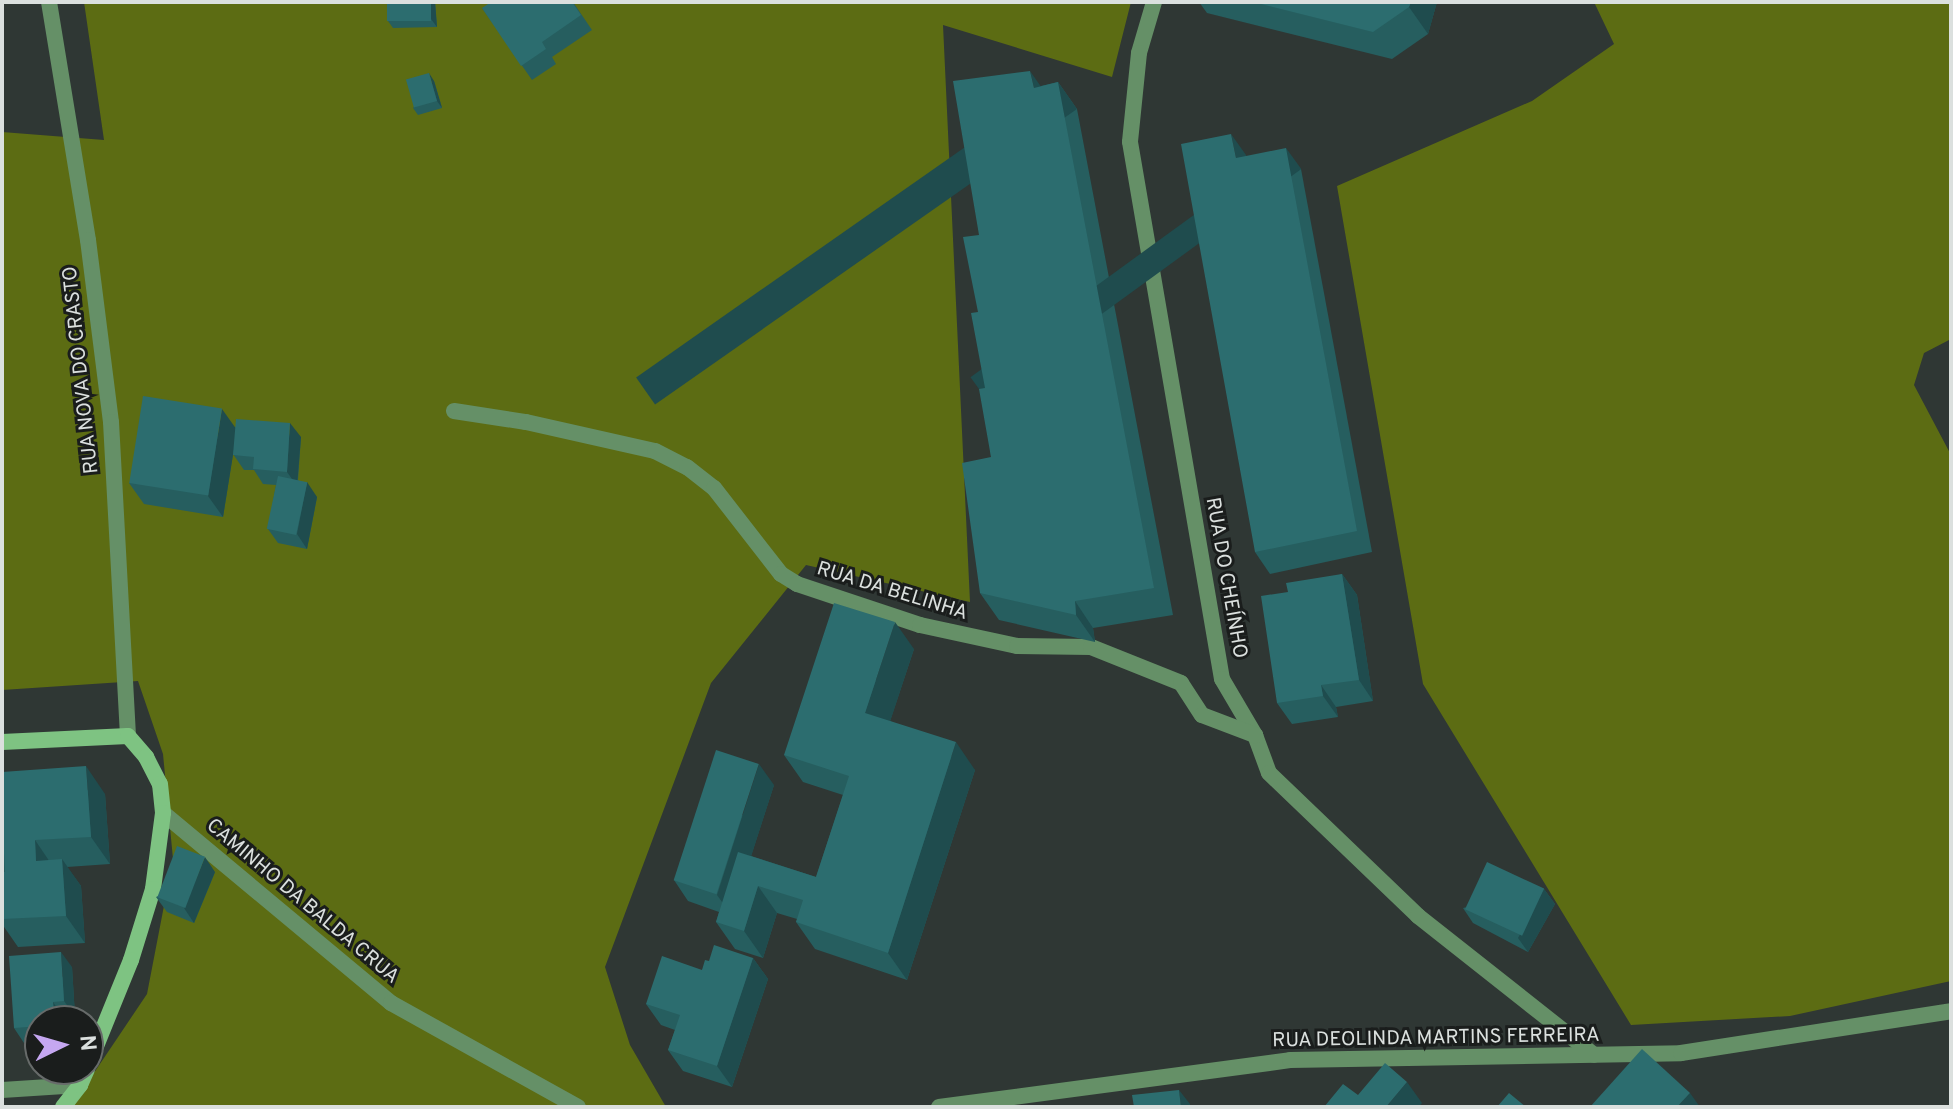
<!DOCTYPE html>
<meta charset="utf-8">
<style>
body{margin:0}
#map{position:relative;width:1953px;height:1109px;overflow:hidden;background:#2f3734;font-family:Overpass,sans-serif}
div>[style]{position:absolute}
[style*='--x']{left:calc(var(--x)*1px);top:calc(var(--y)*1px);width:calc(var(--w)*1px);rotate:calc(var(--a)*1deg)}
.forest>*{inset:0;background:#5c6c13}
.street>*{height:16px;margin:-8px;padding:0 8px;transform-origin:8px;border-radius:8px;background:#659067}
.secondary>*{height:16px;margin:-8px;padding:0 8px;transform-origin:8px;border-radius:8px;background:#7ec382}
.wall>*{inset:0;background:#265e5f}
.shaded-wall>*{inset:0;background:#1f4c4e;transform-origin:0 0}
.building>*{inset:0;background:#2c6d6f;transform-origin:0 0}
span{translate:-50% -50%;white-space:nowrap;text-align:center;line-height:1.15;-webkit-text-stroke:6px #1a1d1c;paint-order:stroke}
.street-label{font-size:20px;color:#dbe0de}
.frame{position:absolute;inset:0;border:4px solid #dbe0de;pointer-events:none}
.north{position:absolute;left:24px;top:1005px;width:80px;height:80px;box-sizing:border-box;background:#1a1d1c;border:2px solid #676b6a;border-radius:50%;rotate:85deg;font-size:22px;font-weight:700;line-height:32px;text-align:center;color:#dbe0de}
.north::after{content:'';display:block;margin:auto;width:28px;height:36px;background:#c5a7f1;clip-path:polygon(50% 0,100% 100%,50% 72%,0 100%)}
</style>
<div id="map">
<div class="forest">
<div style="clip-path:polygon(84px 2px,1131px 2px,1112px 77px,943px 25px,970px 602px,806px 565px,711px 683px,605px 967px,630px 1045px,666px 1107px,71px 1107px,147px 994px,173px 859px,163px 754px,138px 681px,2px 690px,2px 132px,104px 140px)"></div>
<div style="clip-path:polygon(1594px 2px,1951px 2px,1951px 339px,1924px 353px,1914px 385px,1951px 455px,1951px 981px,1790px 1016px,1631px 1025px,1423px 684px,1337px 186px,1532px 101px,1614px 44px)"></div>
</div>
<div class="street">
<div style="--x:49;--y:2;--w:241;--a:80.7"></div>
<div style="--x:88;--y:240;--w:183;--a:82.8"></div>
<div style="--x:111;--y:422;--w:314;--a:86.9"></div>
<div style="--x:1154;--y:2;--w:53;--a:106.4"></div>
<div style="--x:1139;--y:53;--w:89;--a:95.8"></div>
<div style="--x:1130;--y:142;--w:545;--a:80.28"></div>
<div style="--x:1222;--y:679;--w:65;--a:59.5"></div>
<div style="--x:1255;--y:735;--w:40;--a:69.8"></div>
<div style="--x:1269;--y:773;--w:207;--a:43.8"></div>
<div style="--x:1418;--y:916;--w:224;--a:38.3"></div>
<div style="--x:454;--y:411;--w:73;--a:8.7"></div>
<div style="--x:526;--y:422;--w:132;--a:12.7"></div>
<div style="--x:655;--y:451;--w:36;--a:27"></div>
<div style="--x:687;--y:467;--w:34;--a:38"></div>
<div style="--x:714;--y:488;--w:109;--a:52.1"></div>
<div style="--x:781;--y:574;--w:19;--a:32"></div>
<div style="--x:797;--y:584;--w:130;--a:18.4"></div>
<div style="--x:920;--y:625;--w:99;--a:12.2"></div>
<div style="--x:1017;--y:646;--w:74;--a:0.8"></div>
<div style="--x:1091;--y:647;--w:97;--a:21.8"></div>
<div style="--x:1181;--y:683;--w:38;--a:57"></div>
<div style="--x:1202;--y:715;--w:57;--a:20.7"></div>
<div style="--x:163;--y:813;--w:297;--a:39.8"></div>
<div style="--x:391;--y:1003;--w:214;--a:29.1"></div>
<div style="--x:2;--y:1090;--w:78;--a:-3.7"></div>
<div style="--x:939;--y:1107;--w:354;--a:-7.6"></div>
<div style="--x:1290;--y:1060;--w:391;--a:-1"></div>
<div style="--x:1681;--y:1053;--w:273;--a:-8.8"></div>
</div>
<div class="secondary">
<div style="--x:2;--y:742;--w:126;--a:-2.7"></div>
<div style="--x:128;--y:736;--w:28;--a:49"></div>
<div style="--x:146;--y:757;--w:30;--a:63"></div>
<div style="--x:160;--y:784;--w:29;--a:84"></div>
<div style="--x:163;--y:813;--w:77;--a:97.5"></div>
<div style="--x:153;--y:889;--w:74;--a:107.2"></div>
<div style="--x:131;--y:960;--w:114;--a:112.1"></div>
<div style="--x:63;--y:1107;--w:28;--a:-52"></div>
<div style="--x:80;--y:1085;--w:17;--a:-66"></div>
</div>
<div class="wall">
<div style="clip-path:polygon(387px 2px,435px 2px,437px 27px,393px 28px,388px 21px)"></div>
<div style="clip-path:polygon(573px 2px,592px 30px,552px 57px,556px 64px,532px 80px,482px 8px)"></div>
<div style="clip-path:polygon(1199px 2px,1437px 2px,1428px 34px,1392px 59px,1207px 13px)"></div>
<div style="clip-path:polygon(434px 81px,442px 108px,418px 115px,413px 108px)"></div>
<div style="clip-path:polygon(1058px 82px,1077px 109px,1173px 615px,1093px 628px,1095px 642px,999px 620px,980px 593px,991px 457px,978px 312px,979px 235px,1041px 86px)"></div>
<div style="clip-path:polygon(1246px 156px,1301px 169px,1372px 552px,1270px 574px,1255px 552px)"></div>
<div style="clip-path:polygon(235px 427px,301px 437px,298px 480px,317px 497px,307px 549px,278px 543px,268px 529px,276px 485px,263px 484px,254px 470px,244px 470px,233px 454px,223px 517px,144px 504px,129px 483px)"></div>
<div style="clip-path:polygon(1342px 574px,1357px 595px,1373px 701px,1336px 707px,1338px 717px,1292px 724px,1277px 703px,1288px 592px)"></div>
<div style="clip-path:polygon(914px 649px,890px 721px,975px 770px,907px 980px,815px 949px,796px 922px,797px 919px,777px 913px,763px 958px,735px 949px,716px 922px,719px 912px,688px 901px,674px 880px,774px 785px,751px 856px,816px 877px,843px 795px,803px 782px,784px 755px)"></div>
<div style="clip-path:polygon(2px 772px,105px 794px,110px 864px,67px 867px,81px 886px,85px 943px,18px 947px,2px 924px)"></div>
<div style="clip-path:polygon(215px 872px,194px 923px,167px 912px,156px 897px)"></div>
<div style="clip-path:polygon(1544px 889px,1555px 904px,1528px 952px,1473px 923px,1463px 908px)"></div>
<div style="clip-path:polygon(753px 958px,768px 979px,732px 1087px,683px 1071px,668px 1050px,675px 1030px,661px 1025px,646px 1004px,702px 970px,709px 961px)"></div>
<div style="clip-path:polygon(72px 967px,75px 1016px,63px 1017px,64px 1021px,40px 1021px,40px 1041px,24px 1043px,14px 1028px)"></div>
</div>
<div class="shaded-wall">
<div style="clip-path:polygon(431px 2px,435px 2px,437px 27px,431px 19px)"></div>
<div style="clip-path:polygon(1411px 2px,1437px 2px,1428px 34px,1409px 7px)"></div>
<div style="clip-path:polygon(1030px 71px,1049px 98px,1034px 88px)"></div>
<div style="clip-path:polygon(429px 73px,434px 81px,442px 108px,437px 101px)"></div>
<div style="left:1058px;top:82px;width:33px;height:515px;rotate:55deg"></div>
<div style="clip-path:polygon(1231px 134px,1246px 155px,1251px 179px,1236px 158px)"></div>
<div style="left:1286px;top:148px;width:26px;height:390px;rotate:54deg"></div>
<div style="clip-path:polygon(222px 409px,237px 430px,223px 517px,208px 496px)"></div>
<div style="clip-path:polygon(290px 423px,301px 437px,297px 486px,287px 472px)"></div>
<div style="clip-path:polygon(307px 482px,317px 497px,307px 549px,297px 534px)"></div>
<div style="clip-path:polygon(1342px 574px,1357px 595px,1373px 701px,1359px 680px)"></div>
<div style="clip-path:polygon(1075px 601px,1093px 628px,1095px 642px,1076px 615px)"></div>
<div style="clip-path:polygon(895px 622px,914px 649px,884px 740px,865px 713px)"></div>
<div style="clip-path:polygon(1321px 685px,1336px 707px,1338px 717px,1323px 696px)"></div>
<div style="clip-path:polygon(956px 742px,975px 770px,907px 980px,888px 953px)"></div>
<div style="clip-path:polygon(759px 764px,774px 785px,732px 916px,717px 895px)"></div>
<div style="clip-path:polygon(86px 766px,105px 794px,110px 864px,91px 837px)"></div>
<div style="clip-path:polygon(35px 840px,54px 868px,36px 861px)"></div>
<div style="clip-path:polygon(205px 857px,215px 872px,194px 923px,184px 908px)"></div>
<div style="clip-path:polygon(62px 859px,81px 886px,85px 943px,66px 916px)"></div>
<div style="clip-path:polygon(758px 886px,777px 913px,763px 958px,744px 931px)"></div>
<div style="clip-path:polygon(1544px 889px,1555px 904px,1528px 952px,1518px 938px)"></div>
<div style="clip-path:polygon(61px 952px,72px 967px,75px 1016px,64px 1001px)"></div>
<div style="clip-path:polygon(753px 958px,768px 979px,732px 1087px,717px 1066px)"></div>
<div style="clip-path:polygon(53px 1002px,63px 1017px,64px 1021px,55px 1021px)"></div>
<div style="clip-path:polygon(1407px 1082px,1422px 1103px,1419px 1107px,1386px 1107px)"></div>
<div style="clip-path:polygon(1179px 1090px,1190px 1104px,1190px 1107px,1181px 1107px)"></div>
<div style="clip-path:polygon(1690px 1093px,1700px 1107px,1677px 1107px)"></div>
</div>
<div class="building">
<div style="left:387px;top:2px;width:44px;height:19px"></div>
<div style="clip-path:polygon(491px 2px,572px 2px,581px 15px,542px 42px,546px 49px,521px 66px,482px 8px)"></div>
<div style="clip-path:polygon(1253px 2px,1411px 2px,1409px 7px,1373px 32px)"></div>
<div style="clip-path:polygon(1030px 71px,1034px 88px,1058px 82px,1154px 588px,1075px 601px,1076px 615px,980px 593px,962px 463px,991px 457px,979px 389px,985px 388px,971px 313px,978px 312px,963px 237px,979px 235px,953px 81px)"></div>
<div style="left:429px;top:73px;width:29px;height:24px;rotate:74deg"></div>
<div style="clip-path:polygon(1231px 134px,1236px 158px,1286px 148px,1357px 531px,1255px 552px,1181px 144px)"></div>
<div style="left:143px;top:396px;width:80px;height:88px;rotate:9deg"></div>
<div style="clip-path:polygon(236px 419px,290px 423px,287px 472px,253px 469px,254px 457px,233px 455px)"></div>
<div style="left:278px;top:476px;width:30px;height:54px;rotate:12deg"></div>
<div style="clip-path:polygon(1342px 574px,1359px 680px,1321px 685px,1323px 696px,1277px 703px,1261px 596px,1288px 592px,1286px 583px)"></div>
<div style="clip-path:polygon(834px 603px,895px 622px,865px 713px,956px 742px,888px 953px,796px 922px,803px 900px,758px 886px,744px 931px,716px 922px,738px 852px,816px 877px,849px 776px,784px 755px)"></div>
<div style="left:716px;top:750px;width:45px;height:137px;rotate:18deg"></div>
<div style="clip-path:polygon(86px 766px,91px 837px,35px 840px,36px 861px,62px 859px,66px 916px,2px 919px,2px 872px,5px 872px,4px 853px,2px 853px,2px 772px)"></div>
<div style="left:177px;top:846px;width:30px;height:55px;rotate:21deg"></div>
<div style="left:1487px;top:862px;width:63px;height:52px;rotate:25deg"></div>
<div style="clip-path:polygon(714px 945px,753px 958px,717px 1066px,668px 1050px,680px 1015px,646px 1004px,662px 956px,702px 970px,705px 960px,709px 961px)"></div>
<div style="clip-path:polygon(61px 952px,64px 1001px,53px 1002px,55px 1021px,40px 1021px,40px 1026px,14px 1028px,9px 956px)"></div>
<div style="clip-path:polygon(1642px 1049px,1690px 1093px,1677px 1107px,1590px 1107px)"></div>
<div style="clip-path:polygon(1385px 1063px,1407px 1082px,1386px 1107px,1324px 1107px,1343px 1084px,1358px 1095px)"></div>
<div style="clip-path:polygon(1179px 1090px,1181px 1107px,1134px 1107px,1132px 1095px)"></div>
<div style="clip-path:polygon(1509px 1093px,1526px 1107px,1497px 1107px)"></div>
</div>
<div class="street-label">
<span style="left:82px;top:370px;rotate:-96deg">RUA NOVA DO CRASTO</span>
<span style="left:1225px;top:578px;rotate:80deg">RUA DO CHEÍNHO</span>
<span style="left:892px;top:592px;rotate:17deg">RUA DA BELINHA</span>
<span style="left:302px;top:902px;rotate:40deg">CAMINHO DA BALDA CRUA</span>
<span style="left:1436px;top:1039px;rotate:-1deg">RUA DEOLINDA MARTINS FERREIRA</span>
</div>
<div class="frame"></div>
<div class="north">N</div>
</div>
